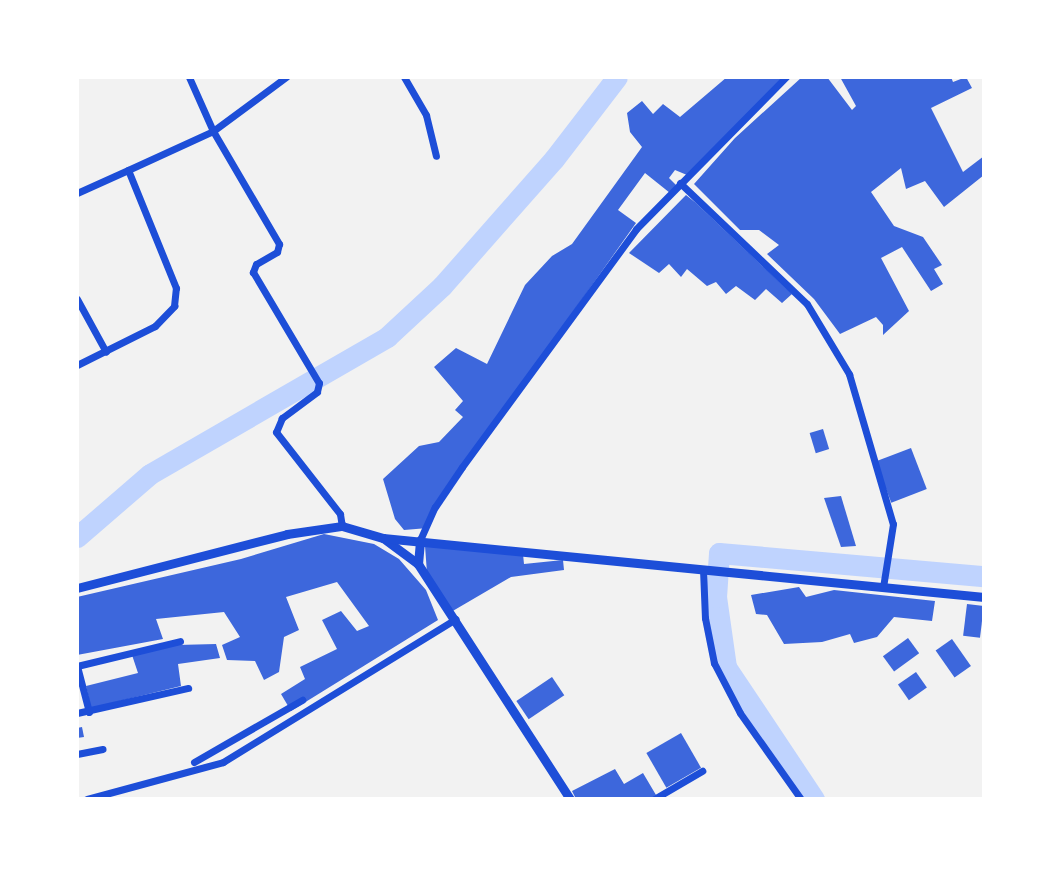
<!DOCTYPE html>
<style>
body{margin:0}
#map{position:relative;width:1061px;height:876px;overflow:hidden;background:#f2f2f2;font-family:Signika,sans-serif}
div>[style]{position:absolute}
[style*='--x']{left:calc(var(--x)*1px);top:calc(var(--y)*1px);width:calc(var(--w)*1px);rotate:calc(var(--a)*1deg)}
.river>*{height:21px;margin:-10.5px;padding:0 10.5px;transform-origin:10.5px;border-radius:10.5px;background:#bfd3fe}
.building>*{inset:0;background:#3d67dc;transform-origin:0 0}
.minor>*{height:7px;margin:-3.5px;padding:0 3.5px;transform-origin:3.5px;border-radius:3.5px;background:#1d4ed8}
.tertiary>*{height:9px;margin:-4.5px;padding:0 4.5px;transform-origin:4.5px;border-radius:4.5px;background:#1d4ed8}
span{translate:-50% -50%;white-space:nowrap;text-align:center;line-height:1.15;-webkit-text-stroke:5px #fff;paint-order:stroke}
.frame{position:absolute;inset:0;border:79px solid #fff;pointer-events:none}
</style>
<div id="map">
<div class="river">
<div style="--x:77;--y:537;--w:96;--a:-40.8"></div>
<div style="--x:150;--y:474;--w:274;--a:-30"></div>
<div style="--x:387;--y:337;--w:75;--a:-42.8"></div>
<div style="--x:442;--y:286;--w:169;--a:-48.6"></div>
<div style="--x:554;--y:159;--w:103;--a:-52.5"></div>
<div style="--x:814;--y:799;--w:159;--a:-123.7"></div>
<div style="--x:726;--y:667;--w:71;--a:-98.1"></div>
<div style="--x:716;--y:597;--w:44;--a:-86.1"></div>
<div style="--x:719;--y:553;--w:266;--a:5"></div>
</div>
<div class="building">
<div style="clip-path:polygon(727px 77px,786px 77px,687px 175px,675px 170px,669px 178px,677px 186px,670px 193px,645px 173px,618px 210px,636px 223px,435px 507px,428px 528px,404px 530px,395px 519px,383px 479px,419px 446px,439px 442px,463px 417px,455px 410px,463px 401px,434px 367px,456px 348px,487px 364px,525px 285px,552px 256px,572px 244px,642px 147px,630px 132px,627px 113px,642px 101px,653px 114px,663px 104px,680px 117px)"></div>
<div style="clip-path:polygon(802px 77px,827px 77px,852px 110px,856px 106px,840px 77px,951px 77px,953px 82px,966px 77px,972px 88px,931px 108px,963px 172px,984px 156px,984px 175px,944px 207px,925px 181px,906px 189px,901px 168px,871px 192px,894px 226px,923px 237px,942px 265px,934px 269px,943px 284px,931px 291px,902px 247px,881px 258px,909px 311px,883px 335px,883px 325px,876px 317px,840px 334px,814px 299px,767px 254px,779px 245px,759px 230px,740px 230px,694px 184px,735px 138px)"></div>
<div style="clip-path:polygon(686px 195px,696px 203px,792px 294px,782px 303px,766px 289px,755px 300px,736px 286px,726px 294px,716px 282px,707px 286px,687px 269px,681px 277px,669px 264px,659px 273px,629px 253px)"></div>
<div style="left:823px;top:429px;width:21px;height:14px;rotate:73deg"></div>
<div style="left:911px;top:448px;width:44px;height:38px;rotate:69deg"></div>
<div style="clip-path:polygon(841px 496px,856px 546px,841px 547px,824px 498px)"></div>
<div style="clip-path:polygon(324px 534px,374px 544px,399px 559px,426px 590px,438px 620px,291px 711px,281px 694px,305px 679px,300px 667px,337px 649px,322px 620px,341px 611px,357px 631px,369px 626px,337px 582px,286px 597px,299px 630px,284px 637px,279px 672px,264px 680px,255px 661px,227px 660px,222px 645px,240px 637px,224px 612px,156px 619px,163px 639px,77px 655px,77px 597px,241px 559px)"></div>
<div style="clip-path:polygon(425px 546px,523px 554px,524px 564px,563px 560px,564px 570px,511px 577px,451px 612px,427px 573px)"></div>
<div style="clip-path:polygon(799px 587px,806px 597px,834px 590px,935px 601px,932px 621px,894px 617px,877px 637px,854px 643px,850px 634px,822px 642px,784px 644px,767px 615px,756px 614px,751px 595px)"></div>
<div style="left:967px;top:604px;width:17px;height:32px;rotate:7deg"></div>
<div style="left:908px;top:638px;width:19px;height:31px;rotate:54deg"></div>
<div style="left:952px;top:639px;width:33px;height:20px;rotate:55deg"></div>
<div style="clip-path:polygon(216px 644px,220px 658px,178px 664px,181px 686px,91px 708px,86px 686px,138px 673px,132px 655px,177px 645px)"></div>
<div style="left:916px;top:672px;width:19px;height:22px;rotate:55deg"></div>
<div style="left:552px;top:677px;width:22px;height:43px;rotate:56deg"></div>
<div style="clip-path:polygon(82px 727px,84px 737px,77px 738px,77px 728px)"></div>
<div style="left:681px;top:733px;width:40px;height:40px;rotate:60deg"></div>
<div style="clip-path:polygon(615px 769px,624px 784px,643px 773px,656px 795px,649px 799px,576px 799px,572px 791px)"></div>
</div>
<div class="minor">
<div style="--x:286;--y:77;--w:91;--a:143.5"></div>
<div style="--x:213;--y:131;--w:131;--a:59.7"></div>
<div style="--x:279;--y:244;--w:8;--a:104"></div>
<div style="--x:277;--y:252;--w:24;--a:150"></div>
<div style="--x:256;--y:264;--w:9;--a:111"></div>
<div style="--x:253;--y:272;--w:129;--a:59.3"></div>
<div style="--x:319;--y:383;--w:9;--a:103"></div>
<div style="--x:317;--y:392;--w:44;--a:143.4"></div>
<div style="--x:282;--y:418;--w:15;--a:113"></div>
<div style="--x:276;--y:432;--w:104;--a:52"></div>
<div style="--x:340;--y:514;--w:12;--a:81"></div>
<div style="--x:404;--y:77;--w:44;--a:59.9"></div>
<div style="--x:426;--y:115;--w:42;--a:76.3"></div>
<div style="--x:680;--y:183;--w:175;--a:43.6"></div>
<div style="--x:807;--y:304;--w:82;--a:59"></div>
<div style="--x:849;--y:374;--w:156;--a:73.7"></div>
<div style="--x:893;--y:524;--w:64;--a:99"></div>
<div style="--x:77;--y:193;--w:56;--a:-24.3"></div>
<div style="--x:77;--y:299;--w:60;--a:61.3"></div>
<div style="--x:77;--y:365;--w:87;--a:-26.6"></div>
<div style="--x:155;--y:326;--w:28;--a:-46"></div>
<div style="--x:174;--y:306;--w:18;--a:-84"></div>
<div style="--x:176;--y:288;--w:127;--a:-112.1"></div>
<div style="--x:128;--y:170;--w:94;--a:-24.6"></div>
<div style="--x:213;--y:131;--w:59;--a:-114"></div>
<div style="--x:420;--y:540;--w:36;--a:-66"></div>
<div style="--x:435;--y:507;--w:48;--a:-56"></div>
<div style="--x:462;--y:467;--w:295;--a:-53.8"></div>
<div style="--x:636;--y:229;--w:214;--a:-45.4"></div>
<div style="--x:703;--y:569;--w:49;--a:87.7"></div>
<div style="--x:705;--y:618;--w:46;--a:78.7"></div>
<div style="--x:714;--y:663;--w:56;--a:62.5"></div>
<div style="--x:740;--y:713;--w:105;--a:54.7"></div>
<div style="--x:89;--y:712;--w:48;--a:-104.6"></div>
<div style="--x:77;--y:666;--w:106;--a:-13.6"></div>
<div style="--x:77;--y:713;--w:114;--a:-12.7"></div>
<div style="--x:77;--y:754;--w:26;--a:-11"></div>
<div style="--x:194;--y:762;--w:125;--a:-29.9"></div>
<div style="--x:87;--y:799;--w:141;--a:-15.2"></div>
<div style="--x:223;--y:762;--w:273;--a:-31.6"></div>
<div style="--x:654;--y:799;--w:56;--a:-30.3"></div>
</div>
<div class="tertiary">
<div style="--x:383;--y:538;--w:44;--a:36.6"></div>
<div style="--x:418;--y:564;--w:280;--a:57.1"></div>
<div style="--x:418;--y:564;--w:24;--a:-85"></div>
<div style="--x:77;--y:588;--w:217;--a:-14.4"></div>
<div style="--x:287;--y:534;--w:56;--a:-8.3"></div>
<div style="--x:342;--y:526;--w:43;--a:16.3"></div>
<div style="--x:383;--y:538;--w:604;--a:5.61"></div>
</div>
<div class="frame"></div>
</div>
